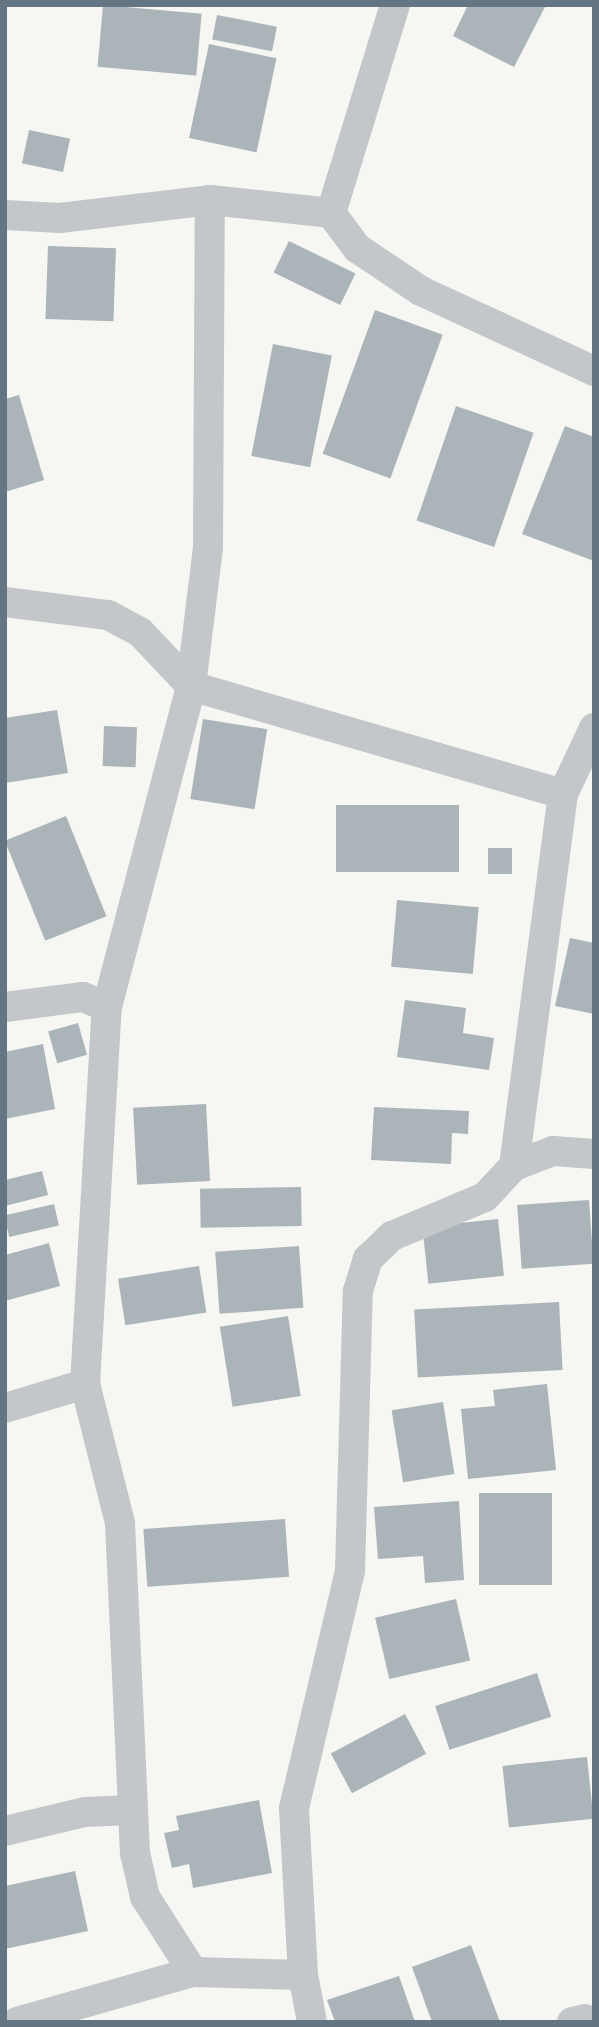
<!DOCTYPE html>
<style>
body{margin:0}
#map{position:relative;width:599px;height:2027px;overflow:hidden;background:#f6f6f2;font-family:Cabin,sans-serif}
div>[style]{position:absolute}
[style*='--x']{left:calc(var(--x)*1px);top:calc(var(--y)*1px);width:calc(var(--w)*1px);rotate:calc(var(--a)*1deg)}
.building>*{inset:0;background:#abb4b9;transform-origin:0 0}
.street>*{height:30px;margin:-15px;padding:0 15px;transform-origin:15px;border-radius:15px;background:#c3c7ca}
span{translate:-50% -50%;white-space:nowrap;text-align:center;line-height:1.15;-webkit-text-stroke:7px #fff;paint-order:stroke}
.frame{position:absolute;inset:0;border:7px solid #647684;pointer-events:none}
</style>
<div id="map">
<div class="building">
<div style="left:103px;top:5px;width:99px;height:62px;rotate:5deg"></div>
<div style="clip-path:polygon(468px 5px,546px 5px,514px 67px,453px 36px)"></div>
<div style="left:217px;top:15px;width:61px;height:25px;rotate:11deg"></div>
<div style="left:209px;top:44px;width:69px;height:96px;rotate:12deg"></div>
<div style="left:29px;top:130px;width:42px;height:34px;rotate:12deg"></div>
<div style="left:289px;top:241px;width:74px;height:35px;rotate:26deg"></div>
<div style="left:48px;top:246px;width:68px;height:73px;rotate:2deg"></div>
<div style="left:375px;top:310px;width:72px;height:153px;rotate:20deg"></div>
<div style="left:273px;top:344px;width:60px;height:114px;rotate:11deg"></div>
<div style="clip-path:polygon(19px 395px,44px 480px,5px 492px,5px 399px)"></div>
<div style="left:456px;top:406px;width:82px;height:121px;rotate:19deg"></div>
<div style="clip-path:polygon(565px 426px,594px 437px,594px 561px,522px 534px)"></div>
<div style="clip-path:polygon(57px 710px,68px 773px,5px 783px,5px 718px)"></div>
<div style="left:203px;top:719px;width:65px;height:81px;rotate:9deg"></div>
<div style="left:104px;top:726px;width:33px;height:40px;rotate:2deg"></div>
<div style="left:459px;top:805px;width:67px;height:123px;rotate:90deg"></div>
<div style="left:66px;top:816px;width:108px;height:66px;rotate:68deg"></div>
<div style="left:488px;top:848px;width:24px;height:26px"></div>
<div style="left:397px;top:900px;width:82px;height:67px;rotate:5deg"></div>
<div style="clip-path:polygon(570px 938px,594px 943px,594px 1014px,555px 1006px)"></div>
<div style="clip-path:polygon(405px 1000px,466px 1008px,463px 1033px,494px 1038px,489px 1070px,397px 1057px)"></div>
<div style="left:78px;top:1023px;width:33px;height:31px;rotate:74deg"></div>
<div style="clip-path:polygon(43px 1044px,55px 1109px,5px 1119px,5px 1052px)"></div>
<div style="left:206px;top:1104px;width:77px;height:73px;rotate:87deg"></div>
<div style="clip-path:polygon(374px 1107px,469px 1111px,468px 1134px,452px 1133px,451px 1164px,371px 1160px)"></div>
<div style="clip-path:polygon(42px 1171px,48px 1195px,5px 1206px,5px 1180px)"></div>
<div style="left:301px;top:1187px;width:39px;height:101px;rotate:89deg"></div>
<div style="left:589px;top:1200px;width:64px;height:72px;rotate:86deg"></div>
<div style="left:54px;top:1204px;width:22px;height:51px;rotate:77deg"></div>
<div style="left:498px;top:1219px;width:57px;height:76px;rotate:84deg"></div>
<div style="clip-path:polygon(49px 1243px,60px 1286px,5px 1301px,5px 1255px)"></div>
<div style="left:299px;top:1246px;width:62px;height:84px;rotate:86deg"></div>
<div style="left:199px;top:1266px;width:47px;height:82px;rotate:81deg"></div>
<div style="left:559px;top:1302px;width:68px;height:145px;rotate:87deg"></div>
<div style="left:288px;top:1316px;width:81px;height:69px;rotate:81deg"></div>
<div style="clip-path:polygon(547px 1384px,556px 1470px,468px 1479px,461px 1409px,495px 1406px,493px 1390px)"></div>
<div style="left:443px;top:1402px;width:73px;height:52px;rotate:81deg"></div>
<div style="left:479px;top:1493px;width:73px;height:92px"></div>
<div style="clip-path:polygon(459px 1501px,464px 1580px,425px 1583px,423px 1556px,378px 1559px,374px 1507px)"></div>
<div style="left:285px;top:1519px;width:58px;height:142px;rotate:86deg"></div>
<div style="left:456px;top:1599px;width:63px;height:83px;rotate:77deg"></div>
<div style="left:537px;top:1673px;width:46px;height:107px;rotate:72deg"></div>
<div style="left:405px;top:1714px;width:45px;height:84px;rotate:62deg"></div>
<div style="left:587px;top:1757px;width:62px;height:85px;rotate:84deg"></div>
<div style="clip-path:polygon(259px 1800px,272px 1873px,193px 1888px,189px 1864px,172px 1868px,164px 1833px,179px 1830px,176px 1816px)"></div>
<div style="clip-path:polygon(75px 1871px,88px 1931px,5px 1949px,5px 1886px)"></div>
<div style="clip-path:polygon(471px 1945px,500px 2022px,432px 2022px,412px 1967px)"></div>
<div style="clip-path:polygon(399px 1976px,415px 2022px,335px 2022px,327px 2000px)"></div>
</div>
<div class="street">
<div style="--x:331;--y:213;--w:218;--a:-72.9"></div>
<div style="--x:5;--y:215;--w:55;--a:3.1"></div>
<div style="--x:60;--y:218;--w:151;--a:-6.8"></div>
<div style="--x:210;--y:200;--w:122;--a:6.1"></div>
<div style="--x:331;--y:213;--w:44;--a:53.4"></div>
<div style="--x:357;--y:248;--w:77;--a:33.9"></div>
<div style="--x:421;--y:291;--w:191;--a:24.8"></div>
<div style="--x:5;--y:602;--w:104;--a:7.2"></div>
<div style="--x:108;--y:615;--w:36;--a:28"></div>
<div style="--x:140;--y:632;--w:74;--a:46.6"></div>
<div style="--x:191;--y:686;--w:387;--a:16.2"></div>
<div style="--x:5;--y:1007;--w:79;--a:-7.3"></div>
<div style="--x:83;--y:997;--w:26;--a:23"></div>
<div style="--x:514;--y:1166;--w:375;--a:-82.5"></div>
<div style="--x:563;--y:794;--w:73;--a:-64.8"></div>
<div style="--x:5;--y:1408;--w:84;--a:-16.7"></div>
<div style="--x:5;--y:1831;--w:82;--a:-13.4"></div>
<div style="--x:85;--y:1812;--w:47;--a:-2.4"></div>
<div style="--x:193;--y:1972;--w:89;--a:-122.6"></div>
<div style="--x:145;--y:1897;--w:45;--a:-102.8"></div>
<div style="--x:135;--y:1853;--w:330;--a:-92.6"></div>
<div style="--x:120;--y:1523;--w:143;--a:-104.1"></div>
<div style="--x:85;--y:1384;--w:378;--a:-86.7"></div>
<div style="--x:107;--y:1007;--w:332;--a:-75.3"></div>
<div style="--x:191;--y:686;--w:139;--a:-83"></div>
<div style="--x:208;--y:548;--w:348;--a:-89.7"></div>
<div style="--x:17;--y:2022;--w:183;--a:-15.9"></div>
<div style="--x:193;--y:1972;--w:110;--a:1.6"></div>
<div style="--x:312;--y:2022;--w:48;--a:-100.8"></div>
<div style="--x:303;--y:1975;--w:167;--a:-93.1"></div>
<div style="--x:294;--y:1808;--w:244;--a:-76.7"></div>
<div style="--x:350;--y:1571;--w:280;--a:-88.4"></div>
<div style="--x:358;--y:1291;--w:34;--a:-73"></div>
<div style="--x:368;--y:1259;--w:33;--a:-44"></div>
<div style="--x:392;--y:1236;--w:101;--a:-22.8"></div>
<div style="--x:485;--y:1197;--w:42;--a:-46.9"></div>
<div style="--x:514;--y:1166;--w:42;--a:-21"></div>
<div style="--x:553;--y:1151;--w:41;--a:4.2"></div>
<div style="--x:572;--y:2022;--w:13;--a:-13"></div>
</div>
<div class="frame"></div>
</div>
